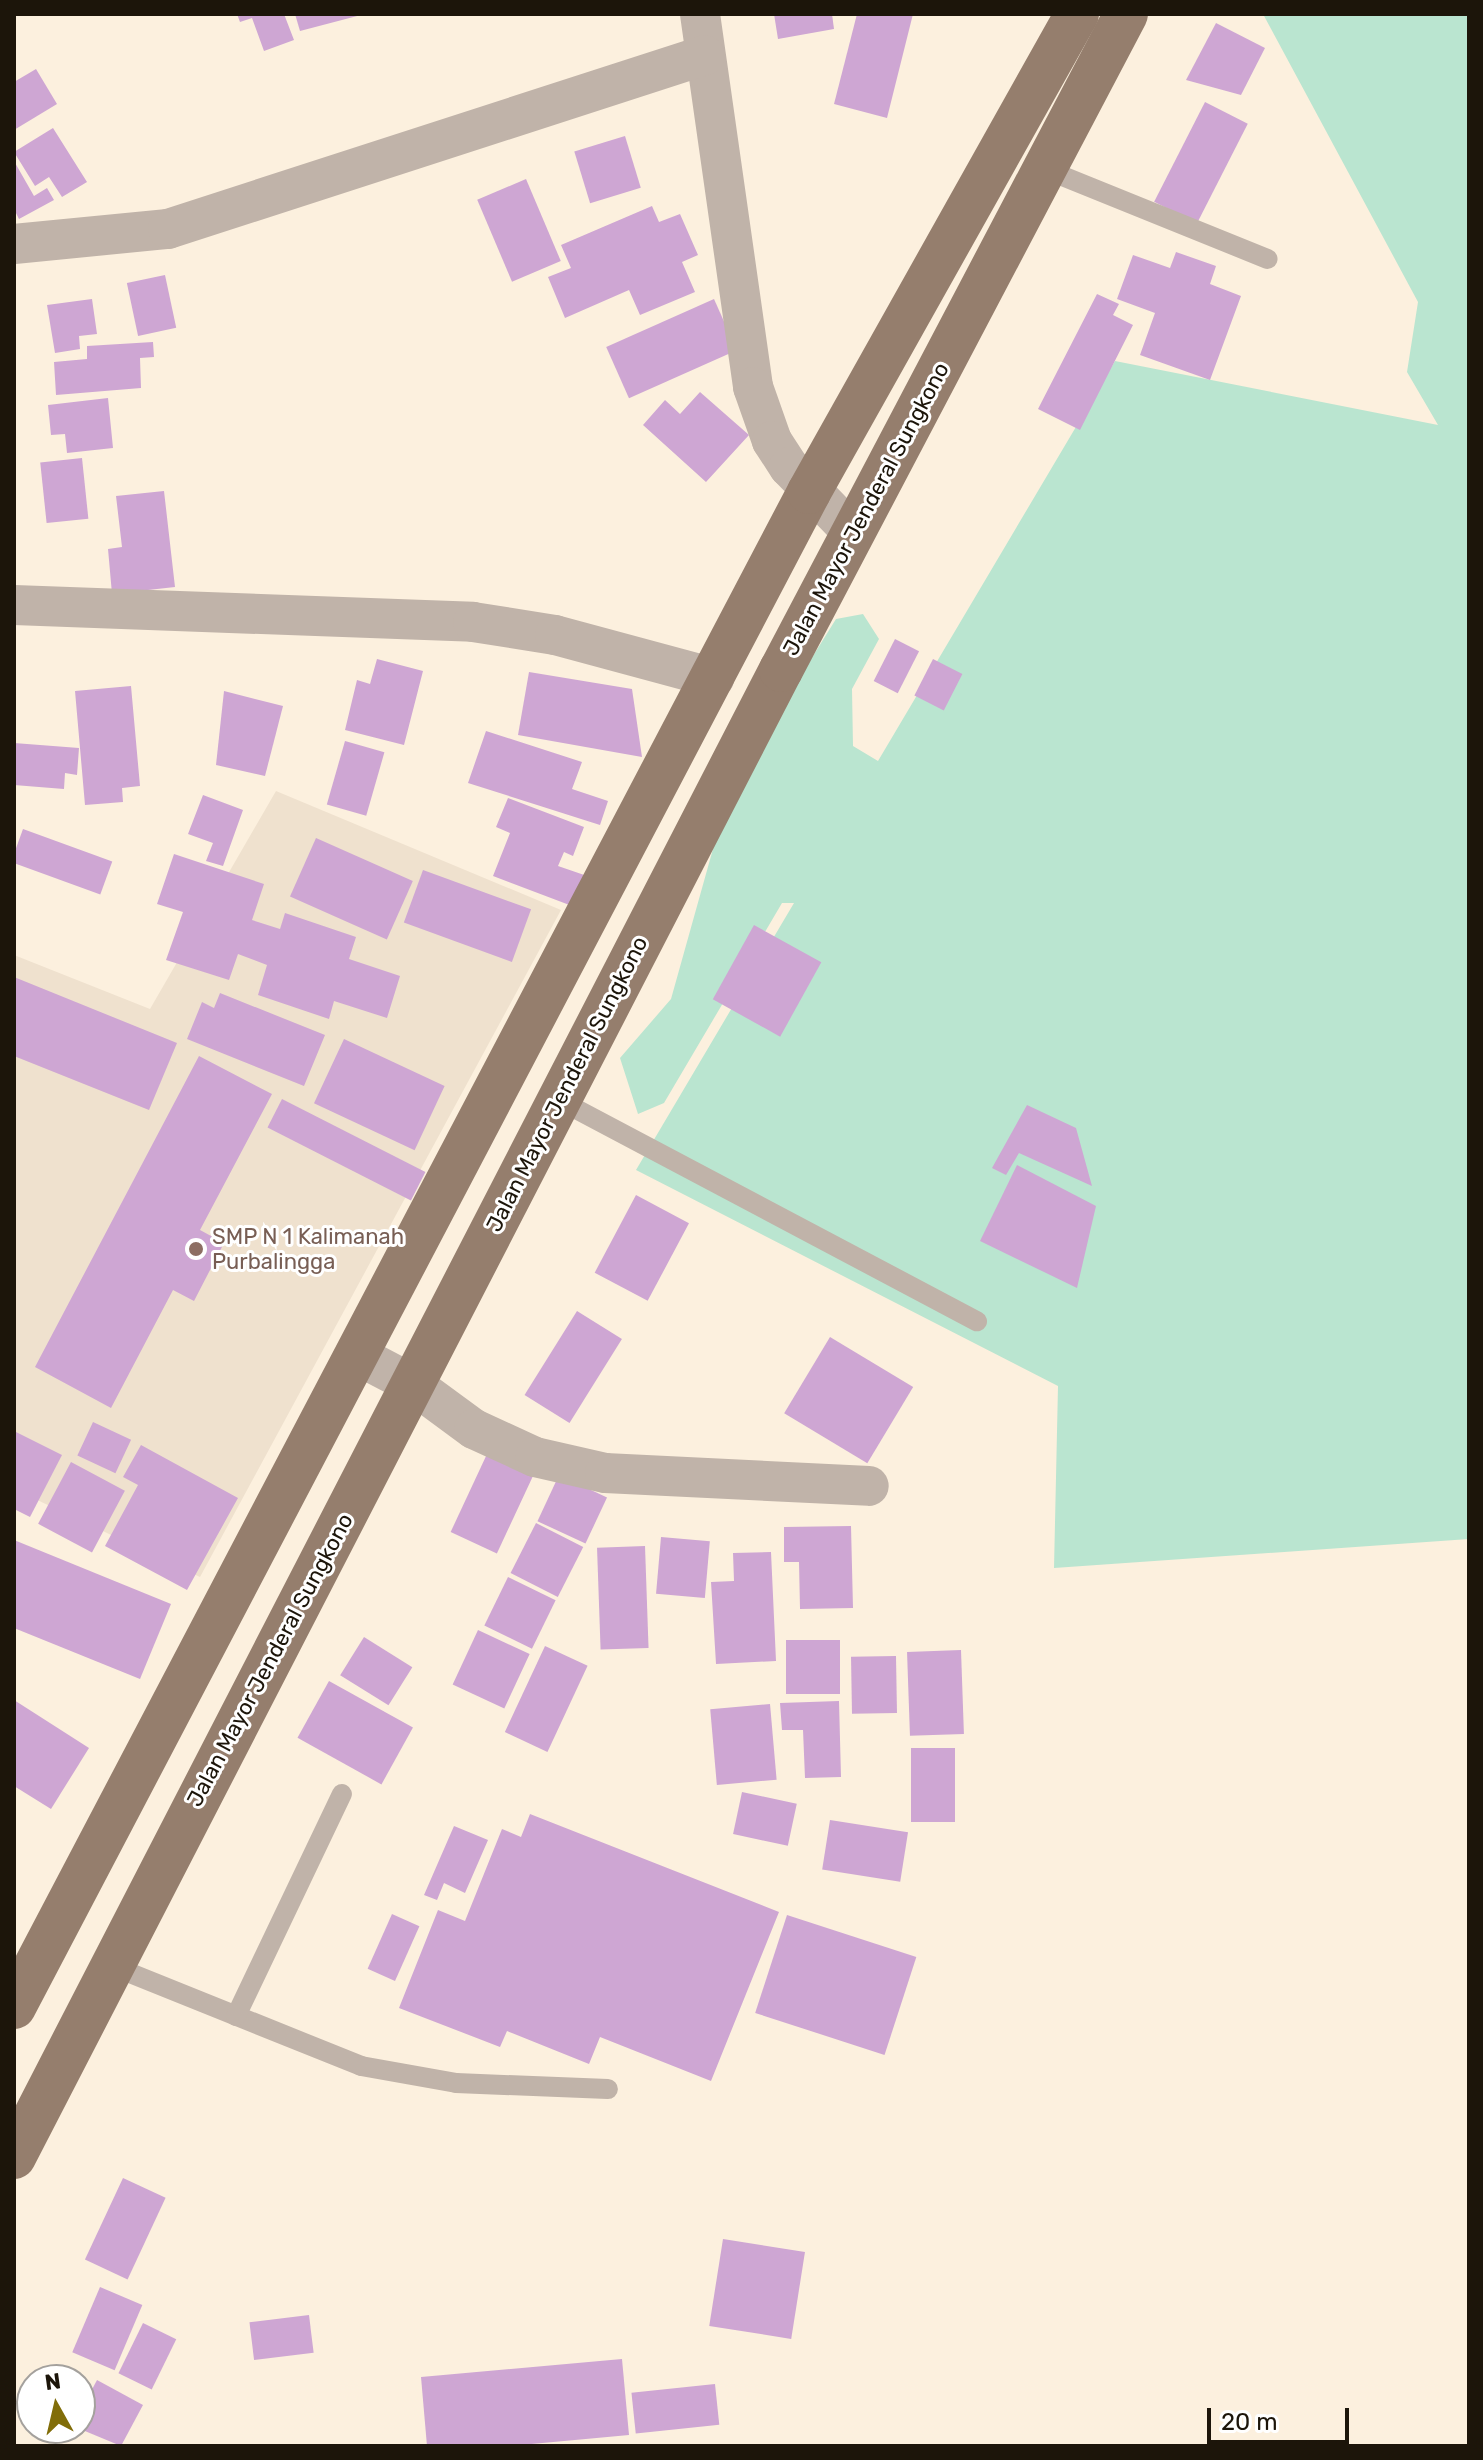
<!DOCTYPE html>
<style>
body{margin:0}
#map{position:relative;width:1483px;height:2460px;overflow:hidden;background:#fcf0de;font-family:Rubik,sans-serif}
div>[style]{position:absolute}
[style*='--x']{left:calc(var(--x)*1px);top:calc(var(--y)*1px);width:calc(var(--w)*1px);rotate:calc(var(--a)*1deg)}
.education>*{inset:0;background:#efe1ce}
.green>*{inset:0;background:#bae5d0}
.building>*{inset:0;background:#cea6d3;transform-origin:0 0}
.service>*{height:20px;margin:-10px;padding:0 10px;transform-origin:10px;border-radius:10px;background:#c0b3a9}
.minor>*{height:40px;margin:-20px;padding:0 20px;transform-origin:20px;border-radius:20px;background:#c0b3a9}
.primary>*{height:44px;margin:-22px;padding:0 22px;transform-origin:22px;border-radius:22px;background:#957e6d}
.dots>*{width:22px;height:22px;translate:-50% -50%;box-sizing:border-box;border:4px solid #fff;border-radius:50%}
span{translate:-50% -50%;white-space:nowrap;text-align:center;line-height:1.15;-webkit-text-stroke:6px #fff;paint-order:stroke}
.street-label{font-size:22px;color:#1c150a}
.education-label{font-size:22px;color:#785e54}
.left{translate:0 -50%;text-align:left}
.frame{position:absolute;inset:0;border:16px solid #1c150a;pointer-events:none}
.north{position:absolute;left:16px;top:2364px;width:80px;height:80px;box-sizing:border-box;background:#fff;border:2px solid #a4a19d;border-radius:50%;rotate:352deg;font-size:22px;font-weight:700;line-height:32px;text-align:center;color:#1c150a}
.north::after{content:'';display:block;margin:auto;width:28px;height:36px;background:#816d09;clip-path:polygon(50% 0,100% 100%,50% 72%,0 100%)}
.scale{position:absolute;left:1207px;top:2408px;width:142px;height:36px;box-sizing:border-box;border:4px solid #1c150a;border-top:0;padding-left:10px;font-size:24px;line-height:28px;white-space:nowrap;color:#1c150a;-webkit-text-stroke:6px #fff;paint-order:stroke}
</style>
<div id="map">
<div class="education">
<div style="clip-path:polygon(276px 791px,561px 910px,200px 1577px,14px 1489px,14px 955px,150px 1009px)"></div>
</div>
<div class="green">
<div style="clip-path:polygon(1263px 14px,1469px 14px,1469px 1539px,1054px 1568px,1058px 1386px,636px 1170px,794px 903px,782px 903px,664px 1103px,638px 1114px,620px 1058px,671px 999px,718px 831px,780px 709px,836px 619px,863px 614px,879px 639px,852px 689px,853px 746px,878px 761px,1115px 361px,1438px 425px,1407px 372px,1418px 302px)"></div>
</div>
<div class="building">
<div style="clip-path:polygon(237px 14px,284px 14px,294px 40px,264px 51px,252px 18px,240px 22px)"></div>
<div style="clip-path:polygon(295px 14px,361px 14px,361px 15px,300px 31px)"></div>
<div style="clip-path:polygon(774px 14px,832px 14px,834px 29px,778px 39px)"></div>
<div style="clip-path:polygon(857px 14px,913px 14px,887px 118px,834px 104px)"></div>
<div style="clip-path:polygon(1216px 23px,1265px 48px,1241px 95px,1186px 80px)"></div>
<div style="clip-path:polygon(36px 69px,57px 104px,14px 130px,14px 82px)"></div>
<div style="left:1205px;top:102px;width:48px;height:112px;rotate:27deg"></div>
<div style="clip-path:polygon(53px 128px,87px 182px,62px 197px,49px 177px,35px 186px,14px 152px)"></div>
<div style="left:625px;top:136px;width:54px;height:53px;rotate:73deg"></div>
<div style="clip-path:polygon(14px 161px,34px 196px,47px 188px,54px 200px,19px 219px,14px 209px)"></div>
<div style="left:526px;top:179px;width:89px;height:53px;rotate:67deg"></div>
<div style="clip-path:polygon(652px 206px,659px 222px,680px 214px,698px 255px,682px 262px,695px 292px,640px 315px,629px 290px,565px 318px,548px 277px,571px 268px,561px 245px)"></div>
<div style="clip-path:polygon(1176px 252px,1216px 266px,1210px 284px,1241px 296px,1210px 380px,1140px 355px,1155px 313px,1117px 299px,1133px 255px,1170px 268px)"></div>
<div style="left:165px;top:275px;width:54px;height:39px;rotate:78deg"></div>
<div style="clip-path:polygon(1097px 294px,1119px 304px,1113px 315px,1133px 325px,1080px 430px,1038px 409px)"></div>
<div style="clip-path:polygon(92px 299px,97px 334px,79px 336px,80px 349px,55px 353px,47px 305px)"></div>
<div style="left:714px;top:299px;width:56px;height:118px;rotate:66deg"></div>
<div style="clip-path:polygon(153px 342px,154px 357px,140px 358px,141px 388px,56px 395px,54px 362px,87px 359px,87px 346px)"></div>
<div style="clip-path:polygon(700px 392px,749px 435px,706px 482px,643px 425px,665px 400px,680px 414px)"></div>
<div style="clip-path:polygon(108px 398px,113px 448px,67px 453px,65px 434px,51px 435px,48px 405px)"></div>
<div style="left:82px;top:458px;width:61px;height:42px;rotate:84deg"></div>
<div style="clip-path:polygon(164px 491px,175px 587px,112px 594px,108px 549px,122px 547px,116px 496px)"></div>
<div style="left:895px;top:639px;width:27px;height:47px;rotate:27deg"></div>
<div style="clip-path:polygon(377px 659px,423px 671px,404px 745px,345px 730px,357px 680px,370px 684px)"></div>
<div style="left:933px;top:659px;width:33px;height:41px;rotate:27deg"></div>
<div style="clip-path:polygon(529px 672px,632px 689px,642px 757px,518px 735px)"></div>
<div style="clip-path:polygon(131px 686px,140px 786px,122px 788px,123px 802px,85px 805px,75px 691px)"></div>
<div style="clip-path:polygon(224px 691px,283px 706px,265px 776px,216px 765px)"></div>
<div style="clip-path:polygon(486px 731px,582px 762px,572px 789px,608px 801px,600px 825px,468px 783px)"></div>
<div style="left:345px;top:741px;width:41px;height:66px;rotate:16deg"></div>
<div style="clip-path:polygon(14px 743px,79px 748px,77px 775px,65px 773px,64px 789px,14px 785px)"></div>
<div style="clip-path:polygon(203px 795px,243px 810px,223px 866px,206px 861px,213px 843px,188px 834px)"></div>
<div style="clip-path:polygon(508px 798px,584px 827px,573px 856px,564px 852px,558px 866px,593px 878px,580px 909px,493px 876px,510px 833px,496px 827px)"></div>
<div style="left:23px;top:829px;width:95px;height:35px;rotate:20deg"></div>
<div style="left:316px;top:838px;width:106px;height:64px;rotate:24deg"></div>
<div style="clip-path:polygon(174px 854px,264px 884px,252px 920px,280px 929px,285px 913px,356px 937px,349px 959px,400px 976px,387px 1018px,334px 1001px,329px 1019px,258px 995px,267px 965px,238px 954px,229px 980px,166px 960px,183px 912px,157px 904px)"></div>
<div style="left:423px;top:870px;width:115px;height:56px;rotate:20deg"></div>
<div style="left:754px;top:925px;width:77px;height:85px;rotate:29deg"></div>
<div style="clip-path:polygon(14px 977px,177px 1043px,149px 1110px,14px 1056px)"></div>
<div style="clip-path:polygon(220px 993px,325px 1035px,304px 1086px,187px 1039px,202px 1002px,214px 1008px)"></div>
<div style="left:344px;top:1039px;width:111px;height:71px;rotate:25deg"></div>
<div style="clip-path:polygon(199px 1056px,272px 1094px,200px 1230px,224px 1243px,194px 1301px,173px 1290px,111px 1408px,35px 1367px)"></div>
<div style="left:282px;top:1099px;width:161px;height:32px;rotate:27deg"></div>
<div style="clip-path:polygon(1027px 1105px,1076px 1128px,1092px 1186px,1019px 1153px,1006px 1175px,992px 1168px)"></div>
<div style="clip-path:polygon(1017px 1165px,1096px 1206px,1077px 1288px,980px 1241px)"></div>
<div style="left:636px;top:1195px;width:60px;height:88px;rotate:28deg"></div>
<div style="left:577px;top:1311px;width:53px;height:99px;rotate:32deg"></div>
<div style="left:830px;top:1337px;width:97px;height:89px;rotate:31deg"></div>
<div style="left:93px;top:1422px;width:42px;height:37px;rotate:25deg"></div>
<div style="clip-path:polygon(14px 1431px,62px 1455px,30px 1517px,14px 1509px)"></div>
<div style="clip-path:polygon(141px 1445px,238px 1498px,187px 1590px,105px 1546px,138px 1485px,123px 1477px)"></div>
<div style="left:487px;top:1454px;width:51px;height:86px;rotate:25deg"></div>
<div style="left:71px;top:1462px;width:61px;height:70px;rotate:28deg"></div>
<div style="left:559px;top:1475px;width:53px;height:51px;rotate:25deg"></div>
<div style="left:536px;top:1523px;width:53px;height:56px;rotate:27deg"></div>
<div style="clip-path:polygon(851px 1526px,853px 1608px,800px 1609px,799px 1562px,784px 1562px,784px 1527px)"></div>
<div style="left:661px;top:1537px;width:49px;height:57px;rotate:5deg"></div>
<div style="clip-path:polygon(14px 1540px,171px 1604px,140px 1679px,14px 1628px)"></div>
<div style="left:645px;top:1546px;width:102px;height:48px;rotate:88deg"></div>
<div style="clip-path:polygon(771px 1552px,776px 1661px,716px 1664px,711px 1582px,734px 1581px,733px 1553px)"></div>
<div style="left:508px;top:1577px;width:53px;height:54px;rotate:26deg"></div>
<div style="left:478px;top:1630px;width:57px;height:60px;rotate:25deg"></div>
<div style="left:364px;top:1637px;width:57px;height:45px;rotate:32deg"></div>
<div style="left:786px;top:1640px;width:54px;height:54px"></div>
<div style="left:545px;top:1646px;width:47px;height:95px;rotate:25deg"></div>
<div style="left:961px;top:1650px;width:84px;height:54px;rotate:88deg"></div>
<div style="left:896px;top:1656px;width:57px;height:45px;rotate:89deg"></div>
<div style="left:329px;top:1681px;width:96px;height:65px;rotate:29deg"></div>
<div style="clip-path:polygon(14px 1700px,89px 1748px,51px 1809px,14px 1786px)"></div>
<div style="clip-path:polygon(839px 1701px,841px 1777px,805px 1778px,803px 1730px,782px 1730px,780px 1703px)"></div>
<div style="left:770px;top:1704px;width:76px;height:60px;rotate:85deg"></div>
<div style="left:955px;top:1748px;width:74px;height:44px;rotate:90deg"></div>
<div style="left:742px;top:1792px;width:56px;height:43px;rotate:12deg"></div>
<div style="clip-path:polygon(530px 1814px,779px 1912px,711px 2081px,600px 2037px,589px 2064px,507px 2031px,500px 2047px,399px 2008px,438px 1910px,465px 1921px,502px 1829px,521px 1837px)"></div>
<div style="left:830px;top:1820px;width:79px;height:50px;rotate:9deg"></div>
<div style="clip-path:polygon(454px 1826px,488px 1840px,465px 1893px,444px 1883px,437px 1900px,424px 1895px)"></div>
<div style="left:392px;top:1914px;width:30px;height:60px;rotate:24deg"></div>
<div style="left:787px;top:1915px;width:136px;height:103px;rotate:18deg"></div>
<div style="left:123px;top:2178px;width:47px;height:90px;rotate:25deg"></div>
<div style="left:723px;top:2239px;width:83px;height:88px;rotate:9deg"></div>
<div style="left:100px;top:2287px;width:46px;height:71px;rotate:23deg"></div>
<div style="left:309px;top:2315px;width:38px;height:60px;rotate:83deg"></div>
<div style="left:143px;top:2323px;width:37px;height:56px;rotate:26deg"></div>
<div style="clip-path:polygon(622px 2359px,629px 2435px,510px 2446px,427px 2446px,421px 2377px)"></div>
<div style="clip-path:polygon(97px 2380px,143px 2405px,121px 2446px,80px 2429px,80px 2412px)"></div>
<div style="left:715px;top:2384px;width:41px;height:84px;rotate:84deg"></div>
</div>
<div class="service">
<div style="--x:1045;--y:169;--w:240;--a:22"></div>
<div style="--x:559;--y:1100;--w:473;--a:27.9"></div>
<div style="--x:110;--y:1965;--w:271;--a:21.9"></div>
<div style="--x:361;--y:2066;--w:97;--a:10.1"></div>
<div style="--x:456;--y:2083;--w:152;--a:2.3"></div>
<div style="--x:236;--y:2016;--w:246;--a:-64.5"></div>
</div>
<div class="minor">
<div style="--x:700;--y:14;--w:377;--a:81.9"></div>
<div style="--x:753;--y:387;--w:57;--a:70.6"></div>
<div style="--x:772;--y:441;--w:31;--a:57"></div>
<div style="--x:789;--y:467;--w:93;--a:45.9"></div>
<div style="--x:14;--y:244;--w:155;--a:-5.6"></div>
<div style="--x:168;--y:229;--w:564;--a:-17.95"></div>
<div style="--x:14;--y:605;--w:459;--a:2.1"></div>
<div style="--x:473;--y:622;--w:83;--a:9"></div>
<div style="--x:555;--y:635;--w:165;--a:15.1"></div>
<div style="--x:355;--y:1354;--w:67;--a:27.7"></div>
<div style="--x:414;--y:1385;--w:74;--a:36.3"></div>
<div style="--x:474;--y:1429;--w:67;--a:24.7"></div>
<div style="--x:535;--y:1457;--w:72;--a:12.9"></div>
<div style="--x:605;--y:1473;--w:264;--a:2.8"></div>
</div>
<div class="primary">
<div style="--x:14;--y:2007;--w:1711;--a:-62.31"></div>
<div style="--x:809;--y:492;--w:548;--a:-60.72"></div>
<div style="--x:14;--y:2157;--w:1673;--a:-62.72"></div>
<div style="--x:781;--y:670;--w:741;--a:-62.26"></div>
</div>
<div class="dots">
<div style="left:196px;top:1249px;background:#8d6e63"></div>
</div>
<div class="street-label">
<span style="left:866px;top:509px;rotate:-62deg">Jalan Mayor Jenderal Sungkono</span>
<span style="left:567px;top:1084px;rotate:-63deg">Jalan Mayor Jenderal Sungkono</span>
<span style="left:270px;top:1660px;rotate:-62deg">Jalan Mayor Jenderal Sungkono</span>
</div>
<div class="education-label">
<span class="left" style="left:212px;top:1249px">SMP N 1 Kalimanah<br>Purbalingga</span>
</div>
<div class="frame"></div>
<div class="north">N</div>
<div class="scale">20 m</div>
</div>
